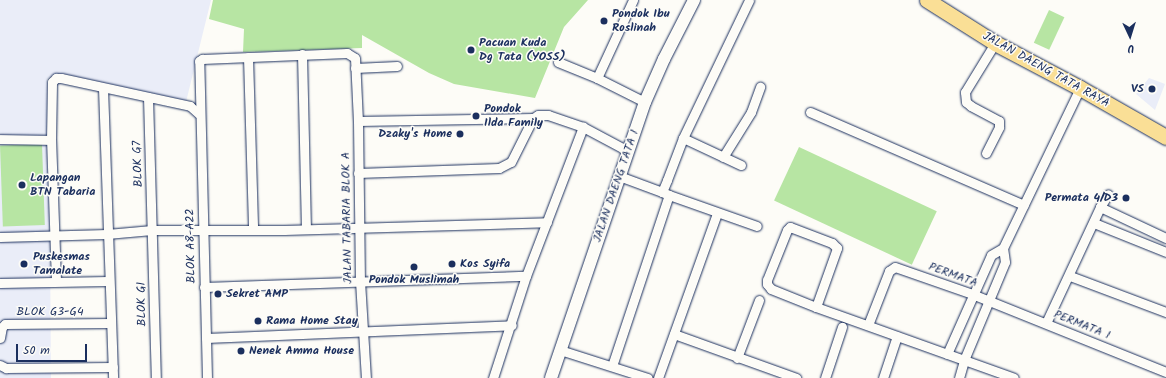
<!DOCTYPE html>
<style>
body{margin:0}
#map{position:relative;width:1166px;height:378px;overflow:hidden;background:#fdfcf7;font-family:Kalam,sans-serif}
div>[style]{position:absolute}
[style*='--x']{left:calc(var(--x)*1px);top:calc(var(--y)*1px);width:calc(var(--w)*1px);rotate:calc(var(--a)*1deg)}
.built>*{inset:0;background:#eaedf8}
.green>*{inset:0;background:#b7e5a3;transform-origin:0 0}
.roads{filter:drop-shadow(0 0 1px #1b2f5e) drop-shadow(0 0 1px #1b2f5e)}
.minor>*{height:9px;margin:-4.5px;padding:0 4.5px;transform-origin:4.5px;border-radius:4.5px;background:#fdfcf7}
.tertiary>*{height:12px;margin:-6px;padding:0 6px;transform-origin:6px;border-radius:6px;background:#fdfcf7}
.primary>*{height:15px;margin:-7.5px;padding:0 7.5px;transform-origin:7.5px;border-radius:7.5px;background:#fadf96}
.dots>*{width:11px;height:11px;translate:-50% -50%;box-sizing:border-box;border:2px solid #fdfcf7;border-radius:50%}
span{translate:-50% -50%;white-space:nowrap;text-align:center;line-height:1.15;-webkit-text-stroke:3px #fdfcf7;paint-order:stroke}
.poi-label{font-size:12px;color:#1b2f5e;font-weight:700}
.left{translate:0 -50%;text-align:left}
.right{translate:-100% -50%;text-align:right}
.street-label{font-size:12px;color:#1b2f5e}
.north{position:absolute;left:1110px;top:16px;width:40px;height:40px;-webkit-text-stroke:3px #fdfcf7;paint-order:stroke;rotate:176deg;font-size:11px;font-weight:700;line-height:16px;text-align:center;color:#1b2f5e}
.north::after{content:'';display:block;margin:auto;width:14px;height:18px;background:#1b2f5e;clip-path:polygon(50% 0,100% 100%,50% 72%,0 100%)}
.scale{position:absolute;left:16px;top:344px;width:71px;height:18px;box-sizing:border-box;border:2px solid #1b2f5e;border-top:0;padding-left:5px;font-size:12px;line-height:14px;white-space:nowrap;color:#1b2f5e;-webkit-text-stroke:3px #fdfcf7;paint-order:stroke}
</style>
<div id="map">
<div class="built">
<div style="clip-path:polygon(0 0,211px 0,186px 102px,54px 74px,47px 79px,47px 149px,50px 242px,51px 378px,0 378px)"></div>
<div style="clip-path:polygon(1149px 78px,1165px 84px,1155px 110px,1136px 94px)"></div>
</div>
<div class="green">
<div style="clip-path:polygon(213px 0,588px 0,564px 27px,535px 98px,454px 84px,429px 73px,362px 35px,362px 48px,243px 52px,244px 29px,209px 19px)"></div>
<div style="left:1049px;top:10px;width:17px;height:36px;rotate:25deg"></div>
<div style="left:42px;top:144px;width:81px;height:42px;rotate:88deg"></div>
<div style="left:799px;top:147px;width:152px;height:59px;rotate:25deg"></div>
</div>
<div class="roads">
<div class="minor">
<div style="--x:302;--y:54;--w:175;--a:88.7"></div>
<div style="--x:248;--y:57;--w:173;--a:88.3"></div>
<div style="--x:558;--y:62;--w:42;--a:22.3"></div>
<div style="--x:597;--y:78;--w:54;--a:26.6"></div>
<div style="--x:355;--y:68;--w:42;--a:-2.7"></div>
<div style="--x:597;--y:78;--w:86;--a:-65.2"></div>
<div style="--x:103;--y:88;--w:290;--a:88"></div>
<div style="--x:148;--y:97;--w:281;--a:88.4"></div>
<div style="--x:810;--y:112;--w:233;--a:23.5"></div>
<div style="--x:358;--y:121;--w:175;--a:-1"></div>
<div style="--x:533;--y:118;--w:6;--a:-31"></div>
<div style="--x:538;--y:115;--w:10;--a:0"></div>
<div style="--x:548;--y:115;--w:37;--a:19"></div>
<div style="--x:583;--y:127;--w:51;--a:28.1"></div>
<div style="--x:683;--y:138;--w:64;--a:25"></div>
<div style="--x:0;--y:139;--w:51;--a:1.1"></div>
<div style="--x:986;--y:153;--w:29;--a:-63"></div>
<div style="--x:999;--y:127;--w:6;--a:-90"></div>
<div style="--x:999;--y:121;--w:32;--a:-152"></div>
<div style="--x:971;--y:106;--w:6;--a:-141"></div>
<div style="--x:966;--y:102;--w:10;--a:-96"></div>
<div style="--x:965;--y:92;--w:57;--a:-58.5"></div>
<div style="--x:723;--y:157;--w:53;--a:-58.1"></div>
<div style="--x:751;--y:112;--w:27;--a:-70"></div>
<div style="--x:358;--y:173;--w:141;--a:-2"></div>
<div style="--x:499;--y:168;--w:13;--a:-27"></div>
<div style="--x:511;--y:162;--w:49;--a:-63.4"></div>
<div style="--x:619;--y:176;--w:46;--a:20.4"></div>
<div style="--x:669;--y:195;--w:93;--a:19.4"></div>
<div style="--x:1100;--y:207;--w:73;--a:25.2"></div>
<div style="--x:1094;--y:223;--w:78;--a:21.9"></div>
<div style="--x:0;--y:237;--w:107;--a:-1.6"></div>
<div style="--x:107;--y:234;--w:45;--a:-5.1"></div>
<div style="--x:152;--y:230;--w:132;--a:0"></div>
<div style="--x:284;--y:230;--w:263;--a:-1.7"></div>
<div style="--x:1070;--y:276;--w:103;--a:20.6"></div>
<div style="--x:56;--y:281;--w:141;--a:-92"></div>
<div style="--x:51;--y:140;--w:58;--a:-89"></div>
<div style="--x:52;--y:82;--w:6;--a:-45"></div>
<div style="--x:56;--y:78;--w:5;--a:0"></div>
<div style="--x:61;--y:78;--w:132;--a:12.2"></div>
<div style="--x:190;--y:106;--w:12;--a:42"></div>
<div style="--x:0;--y:283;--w:108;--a:-1.1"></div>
<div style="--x:204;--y:287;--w:322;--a:-2"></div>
<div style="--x:816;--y:307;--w:63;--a:-70.4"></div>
<div style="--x:837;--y:248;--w:7;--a:-135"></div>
<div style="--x:832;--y:243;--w:45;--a:-159.1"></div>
<div style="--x:790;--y:227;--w:4;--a:135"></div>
<div style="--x:787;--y:230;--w:54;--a:111.8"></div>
<div style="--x:767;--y:280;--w:4;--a:90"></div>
<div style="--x:767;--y:284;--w:6;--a:51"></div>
<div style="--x:771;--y:289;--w:48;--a:21.8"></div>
<div style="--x:816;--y:307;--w:210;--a:19.7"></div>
<div style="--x:1046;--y:323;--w:128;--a:-65"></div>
<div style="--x:1100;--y:207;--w:15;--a:-58"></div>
<div style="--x:868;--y:325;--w:58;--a:-68.7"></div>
<div style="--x:889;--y:271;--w:7;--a:-34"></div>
<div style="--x:895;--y:267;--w:82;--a:19.3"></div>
<div style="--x:972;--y:294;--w:209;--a:21.9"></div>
<div style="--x:674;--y:334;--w:130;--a:19.8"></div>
<div style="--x:0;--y:338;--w:11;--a:-80"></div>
<div style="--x:2;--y:327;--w:4;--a:-45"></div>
<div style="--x:5;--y:324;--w:106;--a:-0.5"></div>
<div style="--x:206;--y:338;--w:306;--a:-2.4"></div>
<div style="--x:560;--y:350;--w:92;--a:17.7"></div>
<div style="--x:947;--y:354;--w:108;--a:-66"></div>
<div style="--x:991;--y:255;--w:14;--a:-30"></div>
<div style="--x:1003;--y:248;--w:178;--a:-64.3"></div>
<div style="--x:737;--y:358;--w:62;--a:-69.2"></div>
<div style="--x:0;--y:365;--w:7;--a:27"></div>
<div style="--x:6;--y:368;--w:107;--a:-0.5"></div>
<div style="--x:612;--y:366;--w:180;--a:-71.6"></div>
<div style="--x:669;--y:195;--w:8;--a:-157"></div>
<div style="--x:662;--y:192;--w:13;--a:-67"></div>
<div style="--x:667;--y:180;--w:45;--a:-69.1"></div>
<div style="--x:683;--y:138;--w:153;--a:-64.4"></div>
<div style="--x:207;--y:378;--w:317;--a:-91.4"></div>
<div style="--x:199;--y:61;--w:4;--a:-34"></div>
<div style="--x:202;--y:59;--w:145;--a:-2.4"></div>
<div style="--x:347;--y:53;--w:9;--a:32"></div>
<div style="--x:355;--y:58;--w:63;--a:87.3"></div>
<div style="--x:358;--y:121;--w:160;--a:89.3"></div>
<div style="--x:360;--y:281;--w:97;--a:86.5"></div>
<div style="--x:493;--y:378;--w:107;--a:-72.1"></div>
<div style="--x:526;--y:276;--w:160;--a:-69.1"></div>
<div style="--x:658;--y:378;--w:175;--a:-70.3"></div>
<div style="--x:825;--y:378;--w:54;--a:-71.6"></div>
<div style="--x:883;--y:378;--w:44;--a:-71.6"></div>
<div style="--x:959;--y:378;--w:19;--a:-74"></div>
<div style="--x:964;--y:360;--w:106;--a:-67.3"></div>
<div style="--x:1005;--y:262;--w:14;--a:-98"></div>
</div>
<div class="tertiary">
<div style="--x:551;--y:378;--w:292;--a:-71.2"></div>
<div style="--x:645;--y:102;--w:47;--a:-66.2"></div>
<div style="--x:664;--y:59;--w:66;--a:-63"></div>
</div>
<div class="primary">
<div style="--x:927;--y:0;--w:80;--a:32.3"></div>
<div style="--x:995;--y:43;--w:96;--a:27.9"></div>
<div style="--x:1080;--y:88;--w:99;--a:29.7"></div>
</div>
</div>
<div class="dots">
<div style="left:604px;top:21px;background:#1b2f5e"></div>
<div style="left:471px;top:50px;background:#1b2f5e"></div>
<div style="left:1152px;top:89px;background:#1b2f5e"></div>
<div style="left:476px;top:116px;background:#1b2f5e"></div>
<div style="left:460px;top:134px;background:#1b2f5e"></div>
<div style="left:22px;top:185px;background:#1b2f5e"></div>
<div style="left:1126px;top:198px;background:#1b2f5e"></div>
<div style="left:24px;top:264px;background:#1b2f5e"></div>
<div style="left:452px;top:264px;background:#1b2f5e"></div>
<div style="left:414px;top:267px;background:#1b2f5e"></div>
<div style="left:218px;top:294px;background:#1b2f5e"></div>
<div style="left:258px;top:321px;background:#1b2f5e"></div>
<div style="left:241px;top:351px;background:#1b2f5e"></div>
</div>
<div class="poi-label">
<span class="left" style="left:612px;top:21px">Pondok Ibu<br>Roslinah</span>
<span class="left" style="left:479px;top:50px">Pacuan Kuda<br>Dg Tata (YOSS)</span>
<span class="right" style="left:1144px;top:89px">VS</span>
<span class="left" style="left:484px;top:116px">Pondok<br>Ilda Family</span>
<span class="right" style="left:452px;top:134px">Dzaky's Home</span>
<span class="left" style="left:30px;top:185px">Lapangan<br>BTN Tabaria</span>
<span class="right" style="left:1118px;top:198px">Permata 4/D3</span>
<span class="left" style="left:33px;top:264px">Puskesmas<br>Tamalate</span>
<span class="left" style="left:460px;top:264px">Kos Syifa</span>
<span style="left:414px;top:280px">Pondok Muslimah</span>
<span class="left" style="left:226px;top:294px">Sekret AMP</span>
<span class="left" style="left:266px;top:321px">Rama Home Stay</span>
<span class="left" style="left:249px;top:351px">Nenek Amma House</span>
</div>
<div class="street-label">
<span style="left:1046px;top:70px;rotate:29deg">JALAN DAENG TATA RAYA</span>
<span style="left:138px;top:164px;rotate:-92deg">BLOK G7</span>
<span style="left:616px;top:186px;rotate:-71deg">JALAN DAENG TATA 1</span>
<span style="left:347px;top:218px;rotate:-91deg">JALAN TABARIA BLOK A</span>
<span style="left:191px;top:246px;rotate:-91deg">BLOK A8-A22</span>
<span style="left:953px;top:275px;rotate:20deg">PERMATA</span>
<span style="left:142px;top:304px;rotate:-91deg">BLOK G1</span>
<span style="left:50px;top:312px">BLOK G3-G4</span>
<span style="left:1082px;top:325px;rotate:22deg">PERMATA 1</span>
</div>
<div class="north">U</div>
<div class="scale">50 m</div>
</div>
